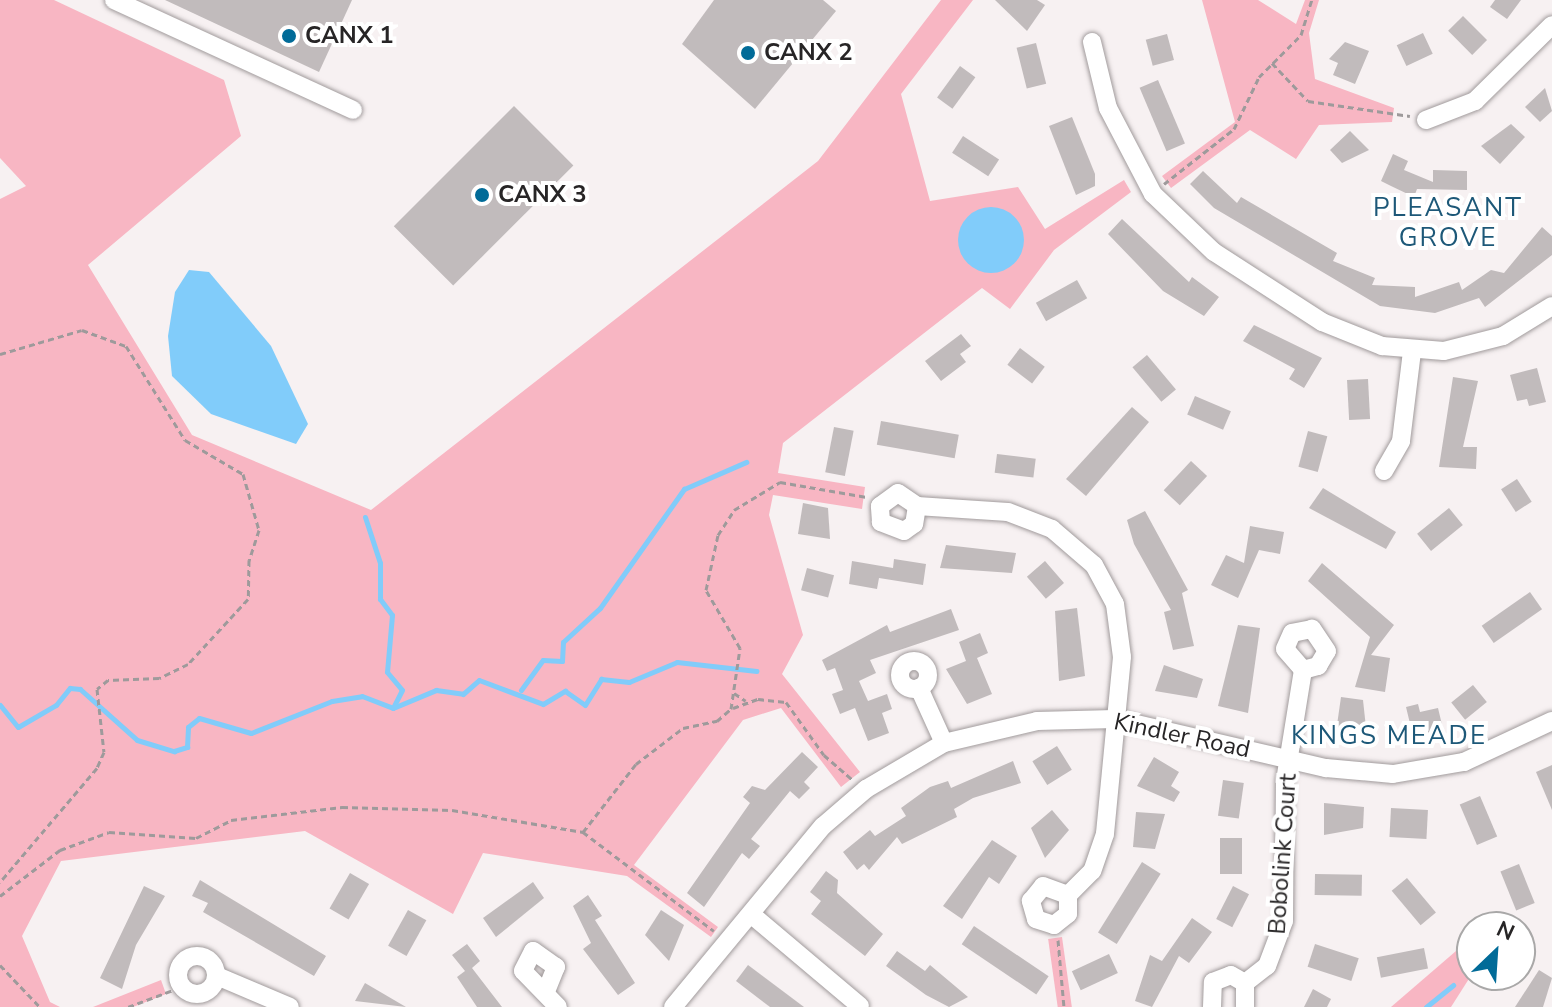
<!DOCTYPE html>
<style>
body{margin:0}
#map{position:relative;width:1552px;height:1007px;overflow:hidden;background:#f7f1f2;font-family:"Nunito Sans",sans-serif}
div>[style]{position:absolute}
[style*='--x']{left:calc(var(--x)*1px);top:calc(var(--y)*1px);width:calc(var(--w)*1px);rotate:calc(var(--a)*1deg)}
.green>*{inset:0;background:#f8b6c3;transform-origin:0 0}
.water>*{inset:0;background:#81ccfa}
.round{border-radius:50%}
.stream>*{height:5px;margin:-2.5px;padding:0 2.5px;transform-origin:2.5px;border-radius:2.5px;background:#81ccfa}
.building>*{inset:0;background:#c1bbbc;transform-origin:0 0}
.path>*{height:3px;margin-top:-1.5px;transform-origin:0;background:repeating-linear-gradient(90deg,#9e9a9b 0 6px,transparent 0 10px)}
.roads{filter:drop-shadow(0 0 2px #a19b9c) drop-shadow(0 0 2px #a19b9c)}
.minor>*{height:18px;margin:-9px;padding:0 9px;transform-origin:9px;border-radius:9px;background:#fff}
.minor>.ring{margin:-9px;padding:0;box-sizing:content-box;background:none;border:18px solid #fff;border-radius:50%}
.dots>*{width:22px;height:22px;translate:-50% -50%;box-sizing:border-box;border:4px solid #fff;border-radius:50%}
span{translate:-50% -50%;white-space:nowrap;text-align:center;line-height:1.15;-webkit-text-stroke:8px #fff;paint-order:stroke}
.poi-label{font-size:24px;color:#272526;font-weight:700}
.left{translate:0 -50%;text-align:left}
.street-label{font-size:24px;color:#272526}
.neighbourhood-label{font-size:26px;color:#1d5878;letter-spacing:2px}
.north{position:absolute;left:1456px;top:911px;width:80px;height:80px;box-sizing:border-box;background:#fff;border:2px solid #a9a8a8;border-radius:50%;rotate:25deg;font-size:22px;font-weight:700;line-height:32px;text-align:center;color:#272526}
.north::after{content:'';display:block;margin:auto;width:28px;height:36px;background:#016b98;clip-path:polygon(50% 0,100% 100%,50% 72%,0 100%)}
</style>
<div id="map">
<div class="green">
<div style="clip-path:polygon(0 0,54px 0,224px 80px,241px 136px,88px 265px,192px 435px,371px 510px,818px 161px,941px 0,973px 0,901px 94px,930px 201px,1018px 187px,1045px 229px,1124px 180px,1131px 192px,1054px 250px,1010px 309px,982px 288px,783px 443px,778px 473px,865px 487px,862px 509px,773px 495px,769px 515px,803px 635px,782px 674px,860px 772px,841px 787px,781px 708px,743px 720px,634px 865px,718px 927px,711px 937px,627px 876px,483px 853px,453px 914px,305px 831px,61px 861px,22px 936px,50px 1002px,60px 1007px,0 1007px,0 199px,26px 186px,0 158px)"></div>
<div style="clip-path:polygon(1202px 0,1258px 0,1296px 24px,1305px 0,1319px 0,1309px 33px,1315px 79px,1394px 108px,1392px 122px,1319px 125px,1296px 159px,1250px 130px,1171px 188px,1162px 176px,1235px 122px)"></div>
<div style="left:1062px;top:937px;width:71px;height:14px;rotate:82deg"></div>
<div style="clip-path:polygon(1456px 951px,1472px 954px,1472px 974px,1451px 1007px,1391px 1007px)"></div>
<div style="clip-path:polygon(161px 980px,166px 994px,133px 1007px,93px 1007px)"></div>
</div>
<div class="water">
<div class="round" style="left:958px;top:207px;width:66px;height:66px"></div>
<div style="clip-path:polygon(189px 270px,209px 272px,271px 346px,308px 424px,296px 444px,211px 414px,172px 376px,168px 336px,175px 292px)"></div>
</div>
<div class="stream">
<div style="--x:365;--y:517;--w:48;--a:71.9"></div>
<div style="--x:380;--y:563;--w:36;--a:90"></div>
<div style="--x:380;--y:599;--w:20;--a:53"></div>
<div style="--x:392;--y:615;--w:57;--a:95"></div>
<div style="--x:387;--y:672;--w:23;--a:50"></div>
<div style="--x:402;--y:690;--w:20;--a:117"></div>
<div style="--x:521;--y:690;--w:37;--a:-54"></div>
<div style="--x:543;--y:660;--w:19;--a:3"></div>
<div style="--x:562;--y:661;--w:19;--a:-87"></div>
<div style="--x:563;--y:642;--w:50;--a:-42.6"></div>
<div style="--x:600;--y:608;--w:146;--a:-54.8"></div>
<div style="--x:684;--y:489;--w:68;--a:-23.5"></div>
<div style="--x:0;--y:705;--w:28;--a:51"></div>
<div style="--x:18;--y:727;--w:44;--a:-30.1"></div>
<div style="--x:56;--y:705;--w:22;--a:-51"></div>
<div style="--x:70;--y:688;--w:10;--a:6"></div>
<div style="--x:80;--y:689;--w:76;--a:41.8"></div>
<div style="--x:137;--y:740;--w:39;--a:17"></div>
<div style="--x:174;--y:751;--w:14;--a:-17"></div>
<div style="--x:187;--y:747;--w:20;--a:-87"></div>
<div style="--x:188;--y:727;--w:14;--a:-39"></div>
<div style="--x:199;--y:718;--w:54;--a:16.1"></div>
<div style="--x:251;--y:733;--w:87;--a:-21.6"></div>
<div style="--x:332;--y:701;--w:30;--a:-9"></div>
<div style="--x:362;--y:696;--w:33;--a:21"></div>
<div style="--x:393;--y:708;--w:47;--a:-22.7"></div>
<div style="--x:436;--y:690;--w:27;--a:8"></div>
<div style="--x:463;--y:694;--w:21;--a:-41"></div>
<div style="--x:479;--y:680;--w:68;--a:20.6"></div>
<div style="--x:543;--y:704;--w:26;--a:-31"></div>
<div style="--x:565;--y:691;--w:24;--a:35"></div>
<div style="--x:585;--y:705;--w:31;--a:-58"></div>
<div style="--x:601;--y:679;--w:28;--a:6"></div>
<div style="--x:629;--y:682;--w:52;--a:-22.6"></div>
<div style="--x:677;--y:662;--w:80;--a:6.5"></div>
<div style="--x:1426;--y:1007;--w:35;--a:-39"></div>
</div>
<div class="building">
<div style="clip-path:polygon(165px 0,352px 0,319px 72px)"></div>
<div style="clip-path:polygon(714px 0,823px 0,836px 11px,755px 109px,682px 44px)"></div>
<div style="clip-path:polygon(995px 0,1037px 0,1045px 5px,1027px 31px)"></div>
<div style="clip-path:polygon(1495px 0,1521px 0,1507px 19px,1490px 7px)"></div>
<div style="left:1463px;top:16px;width:34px;height:21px;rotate:45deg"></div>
<div style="left:1423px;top:33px;width:23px;height:29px;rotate:65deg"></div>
<div style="left:1167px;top:34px;width:27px;height:22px;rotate:75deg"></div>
<div style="clip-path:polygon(1345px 42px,1369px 51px,1355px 84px,1333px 75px,1338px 63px,1329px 59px)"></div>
<div style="left:1036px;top:43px;width:42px;height:20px;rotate:76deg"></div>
<div style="left:960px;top:66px;width:19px;height:39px;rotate:36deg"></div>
<div style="left:1158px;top:80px;width:69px;height:20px;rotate:67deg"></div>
<div style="clip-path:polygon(1545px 88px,1552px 111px,1540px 122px,1525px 107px)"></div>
<div style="left:514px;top:106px;width:84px;height:170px;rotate:45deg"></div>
<div style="clip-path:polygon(1072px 117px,1095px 174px,1095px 186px,1076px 195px,1049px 126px)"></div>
<div style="clip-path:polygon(1511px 124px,1525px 137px,1500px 164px,1481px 146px)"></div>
<div style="clip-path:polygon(1350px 131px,1369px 150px,1342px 163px,1330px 150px)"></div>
<div style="left:963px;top:136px;width:43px;height:20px;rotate:33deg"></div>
<div style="clip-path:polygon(1393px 154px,1408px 161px,1404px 170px,1433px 182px,1433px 170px,1467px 171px,1467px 190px,1417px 189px,1414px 197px,1391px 186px,1381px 181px)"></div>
<div style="clip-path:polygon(1203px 171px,1237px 203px,1241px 197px,1337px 253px,1333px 261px,1375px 278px,1372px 285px,1415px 287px,1415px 297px,1459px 282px,1462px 290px,1491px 270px,1504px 273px,1542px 227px,1552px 236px,1552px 255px,1485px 307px,1479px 298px,1435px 313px,1380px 306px,1214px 208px,1190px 184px)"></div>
<div style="clip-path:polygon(1122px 219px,1189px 282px,1192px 277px,1219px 297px,1204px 316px,1163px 291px,1108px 234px)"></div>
<div style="left:1077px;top:280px;width:21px;height:47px;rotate:61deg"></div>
<div style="clip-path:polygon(1254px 325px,1322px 358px,1304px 388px,1289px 379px,1295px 369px,1243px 341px)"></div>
<div style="clip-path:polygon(961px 334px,971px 346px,960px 354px,966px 362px,941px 381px,925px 361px)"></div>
<div style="left:1020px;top:348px;width:31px;height:21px;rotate:37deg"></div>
<div style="left:1147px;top:355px;width:45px;height:19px;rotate:50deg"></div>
<div style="clip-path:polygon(1537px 368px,1546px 402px,1529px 406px,1527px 399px,1517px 401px,1510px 375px)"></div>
<div style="clip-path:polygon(1453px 377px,1478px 381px,1463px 447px,1477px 447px,1476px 469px,1439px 467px)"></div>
<div style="left:1368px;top:379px;width:40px;height:21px;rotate:87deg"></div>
<div style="left:1195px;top:396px;width:39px;height:20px;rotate:23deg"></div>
<div style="clip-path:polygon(1132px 407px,1149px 422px,1086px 496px,1066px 479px)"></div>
<div style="left:881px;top:421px;width:79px;height:24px;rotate:10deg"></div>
<div style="left:834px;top:427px;width:20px;height:46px;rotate:11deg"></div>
<div style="left:1308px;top:431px;width:20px;height:37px;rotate:15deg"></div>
<div style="left:997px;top:454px;width:39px;height:19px;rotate:7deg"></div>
<div style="left:1191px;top:461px;width:22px;height:40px;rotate:43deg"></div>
<div style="left:1517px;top:479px;width:27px;height:19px;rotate:57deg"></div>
<div style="clip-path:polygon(1323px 488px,1396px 532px,1386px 549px,1309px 508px)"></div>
<div style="clip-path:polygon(803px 503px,828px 508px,830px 539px,798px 534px)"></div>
<div style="left:1449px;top:508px;width:22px;height:41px;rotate:51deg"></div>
<div style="clip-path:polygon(1145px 511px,1188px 590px,1182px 593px,1194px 646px,1173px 650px,1164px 612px,1171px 610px,1134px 544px,1127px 520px)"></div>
<div style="clip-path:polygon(1250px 526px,1284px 532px,1280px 554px,1259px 550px,1238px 598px,1211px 585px,1226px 555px,1244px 563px)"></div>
<div style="clip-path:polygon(946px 545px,1016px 553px,1012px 573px,940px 568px)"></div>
<div style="clip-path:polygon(894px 559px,926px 564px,923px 585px,879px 578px,877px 589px,849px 584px,852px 561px,893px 568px)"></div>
<div style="left:1045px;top:561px;width:29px;height:24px;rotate:49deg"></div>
<div style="clip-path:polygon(1322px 563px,1394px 625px,1371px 655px,1390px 658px,1385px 692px,1355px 687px,1370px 637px,1308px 581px)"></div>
<div style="left:807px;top:568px;width:28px;height:23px;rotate:15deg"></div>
<div style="left:1530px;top:592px;width:21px;height:59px;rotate:55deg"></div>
<div style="clip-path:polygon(1077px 608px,1085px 676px,1059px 681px,1055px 611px)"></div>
<div style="clip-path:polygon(951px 609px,959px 630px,870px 660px,876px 673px,859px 681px,868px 701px,887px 694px,892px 709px,882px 713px,889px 733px,868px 741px,855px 708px,840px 714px,832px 694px,843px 690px,835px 668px,827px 671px,822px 660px,887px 625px,890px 632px)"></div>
<div style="clip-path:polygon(1238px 625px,1260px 628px,1248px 713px,1218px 706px)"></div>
<div style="clip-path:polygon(980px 633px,988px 653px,977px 658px,992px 694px,967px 704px,946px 669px,966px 661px,959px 642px)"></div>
<div style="clip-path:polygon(1164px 665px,1203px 679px,1197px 698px,1155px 691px)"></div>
<div style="left:1473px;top:685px;width:22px;height:28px;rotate:51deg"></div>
<div style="clip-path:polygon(1341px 697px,1363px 700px,1367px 737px,1336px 732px)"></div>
<div style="clip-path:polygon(1418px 704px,1420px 712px,1438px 708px,1443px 729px,1413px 736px,1406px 707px)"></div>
<div style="left:1057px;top:746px;width:28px;height:29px;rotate:58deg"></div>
<div style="clip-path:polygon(802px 752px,818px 767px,804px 782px,810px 788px,799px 799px,790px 791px,751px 839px,760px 846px,749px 859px,742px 853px,704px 907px,687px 893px,750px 803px,743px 797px,752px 786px,765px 790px)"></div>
<div style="clip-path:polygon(1154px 757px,1179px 772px,1171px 786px,1180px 792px,1174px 802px,1137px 786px)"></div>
<div style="clip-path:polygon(1013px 761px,1021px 783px,973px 798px,954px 809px,957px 817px,902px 844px,897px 837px,869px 870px,864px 864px,857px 870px,843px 852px,870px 830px,875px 836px,906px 816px,901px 808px,930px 787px,948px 781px,951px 788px)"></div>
<div style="clip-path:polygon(1552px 765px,1552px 810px,1536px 772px)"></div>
<div style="left:1223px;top:780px;width:21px;height:36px;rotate:8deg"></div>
<div style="left:1480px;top:796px;width:44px;height:22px;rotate:67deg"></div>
<div style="clip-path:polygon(1324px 803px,1364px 807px,1363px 828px,1324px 835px)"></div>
<div style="left:1391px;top:808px;width:37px;height:29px;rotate:3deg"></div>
<div style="clip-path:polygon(1052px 810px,1069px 830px,1045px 858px,1031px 828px)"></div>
<div style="clip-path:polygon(1136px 812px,1165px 814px,1155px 849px,1133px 847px)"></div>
<div style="left:1220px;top:838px;width:22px;height:36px"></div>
<div style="clip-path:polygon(992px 840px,1017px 856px,999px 884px,989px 877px,962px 919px,943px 906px)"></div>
<div style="left:1142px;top:862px;width:22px;height:83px;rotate:32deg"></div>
<div style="left:1519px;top:864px;width:42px;height:20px;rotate:68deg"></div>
<div style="clip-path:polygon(826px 871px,838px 880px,837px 893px,883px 934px,865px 956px,811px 914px,821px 901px,810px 892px)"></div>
<div style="left:350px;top:873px;width:22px;height:41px;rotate:30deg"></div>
<div style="left:1315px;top:874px;width:47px;height:21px;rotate:1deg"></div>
<div style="left:1407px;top:878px;width:45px;height:20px;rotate:50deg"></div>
<div style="clip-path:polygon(200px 880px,326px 956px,314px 976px,203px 912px,208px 903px,192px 896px)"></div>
<div style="clip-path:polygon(533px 882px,544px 898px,496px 937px,483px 918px)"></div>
<div style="clip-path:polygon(144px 886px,165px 896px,136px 945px,122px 989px,100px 978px)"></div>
<div style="left:1233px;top:886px;width:18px;height:37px;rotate:27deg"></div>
<div style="clip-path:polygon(588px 895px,602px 916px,595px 920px,635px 983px,618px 995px,583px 949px,591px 943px,573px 906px)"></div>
<div style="left:408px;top:910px;width:21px;height:41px;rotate:29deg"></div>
<div style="clip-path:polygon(661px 910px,684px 925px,669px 961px,645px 935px)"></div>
<div style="clip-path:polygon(1192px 918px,1212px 932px,1189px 963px,1179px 956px,1152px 1007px,1135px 1001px,1150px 955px,1162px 961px)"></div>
<div style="left:974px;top:926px;width:90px;height:22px;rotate:34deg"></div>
<div style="clip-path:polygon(467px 944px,480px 961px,472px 968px,502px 1007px,477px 1007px,457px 977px,465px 971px,452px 955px)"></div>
<div style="left:1315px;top:944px;width:46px;height:24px;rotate:18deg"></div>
<div style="left:1424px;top:948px;width:21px;height:48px;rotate:79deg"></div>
<div style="clip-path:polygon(897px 951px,925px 971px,930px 965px,968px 997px,949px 1007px,926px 995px,886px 966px)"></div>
<div style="left:1109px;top:954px;width:21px;height:41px;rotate:65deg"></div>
<div style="clip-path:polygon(748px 965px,804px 1007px,770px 1007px,736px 981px)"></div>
<div style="clip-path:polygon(1539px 970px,1552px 978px,1543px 1007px,1515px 1007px)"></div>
<div style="clip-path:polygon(365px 983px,406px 1007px,355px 1001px)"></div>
<div style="clip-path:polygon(1313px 989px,1331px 999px,1327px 1007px,1304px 1007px)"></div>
</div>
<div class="path">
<div style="--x:1272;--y:63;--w:52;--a:46.5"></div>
<div style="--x:1308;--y:101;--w:103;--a:8.4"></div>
<div style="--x:1164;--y:184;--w:89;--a:-38.2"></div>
<div style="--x:1234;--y:129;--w:58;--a:-64.3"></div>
<div style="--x:1259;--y:77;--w:59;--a:-45"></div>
<div style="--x:1301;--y:35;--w:37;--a:-73"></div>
<div style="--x:0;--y:354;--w:85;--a:-16.3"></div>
<div style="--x:82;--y:330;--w:47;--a:20"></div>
<div style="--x:126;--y:346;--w:111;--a:57.9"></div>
<div style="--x:185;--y:440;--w:67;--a:30.4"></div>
<div style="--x:243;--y:474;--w:58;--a:74.1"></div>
<div style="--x:259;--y:530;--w:32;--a:108"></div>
<div style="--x:249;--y:560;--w:39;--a:91"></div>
<div style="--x:248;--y:599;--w:88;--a:132.7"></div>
<div style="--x:188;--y:664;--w:32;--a:154"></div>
<div style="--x:159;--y:678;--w:51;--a:177.8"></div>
<div style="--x:108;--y:680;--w:14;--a:141"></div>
<div style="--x:97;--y:689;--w:63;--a:83.7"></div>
<div style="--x:104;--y:752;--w:17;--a:114"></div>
<div style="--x:97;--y:768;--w:150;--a:130.4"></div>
<div style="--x:734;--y:693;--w:14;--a:34"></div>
<div style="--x:733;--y:708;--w:27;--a:-20"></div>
<div style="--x:758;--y:699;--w:28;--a:6"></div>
<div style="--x:786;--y:702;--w:65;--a:54.4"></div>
<div style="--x:824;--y:755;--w:38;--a:41"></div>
<div style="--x:583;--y:832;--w:164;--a:37.1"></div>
<div style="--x:0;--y:896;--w:76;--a:-37.5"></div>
<div style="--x:60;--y:850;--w:52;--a:-20.2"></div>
<div style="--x:109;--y:832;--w:87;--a:3.9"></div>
<div style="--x:196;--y:838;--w:39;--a:-27"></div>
<div style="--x:231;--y:820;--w:112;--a:-6.7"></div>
<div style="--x:342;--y:807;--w:110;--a:1.6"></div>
<div style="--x:452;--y:810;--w:133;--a:9.5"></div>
<div style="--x:583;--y:832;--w:86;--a:-52.1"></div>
<div style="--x:636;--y:764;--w:59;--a:-37.5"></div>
<div style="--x:683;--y:728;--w:35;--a:-12"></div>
<div style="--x:717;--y:721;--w:18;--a:-41"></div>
<div style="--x:731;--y:709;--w:62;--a:-81.6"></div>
<div style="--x:740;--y:648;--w:67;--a:-120.4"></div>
<div style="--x:706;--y:590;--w:56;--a:-77.7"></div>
<div style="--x:718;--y:535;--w:30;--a:-57"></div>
<div style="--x:734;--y:510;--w:54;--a:-31.3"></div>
<div style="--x:780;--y:482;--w:88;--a:9.8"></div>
<div style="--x:1058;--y:940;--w:67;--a:84.9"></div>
<div style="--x:0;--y:965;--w:58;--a:46.4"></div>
<div style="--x:128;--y:1007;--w:57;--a:-20.7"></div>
</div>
<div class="roads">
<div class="minor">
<div style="--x:114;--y:0;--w:263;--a:24.7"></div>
<div style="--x:1092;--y:42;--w:68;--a:76.4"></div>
<div style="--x:1108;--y:108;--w:97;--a:62.4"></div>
<div style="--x:1153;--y:194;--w:84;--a:43.6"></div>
<div style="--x:1214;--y:252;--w:129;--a:32.9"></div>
<div style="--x:1322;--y:322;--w:65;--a:21.8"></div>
<div style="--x:1382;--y:346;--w:62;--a:4.6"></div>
<div style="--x:1444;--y:351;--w:61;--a:-14.3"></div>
<div style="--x:1503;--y:336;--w:57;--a:-31.5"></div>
<div style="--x:1426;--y:120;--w:53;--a:-21.2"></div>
<div style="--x:1475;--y:101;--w:108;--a:-44.6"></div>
<div style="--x:1384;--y:471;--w:34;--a:-60"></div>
<div style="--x:1401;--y:441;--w:91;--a:-83"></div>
<div style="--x:917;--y:506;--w:18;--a:99"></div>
<div style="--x:914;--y:524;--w:12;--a:145"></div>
<div style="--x:904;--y:531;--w:25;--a:-159"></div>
<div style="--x:881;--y:522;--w:16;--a:-94"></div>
<div style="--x:880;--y:506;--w:22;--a:-36"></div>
<div style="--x:898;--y:493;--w:23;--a:34"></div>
<div style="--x:917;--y:506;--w:91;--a:3.8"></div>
<div style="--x:1008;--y:512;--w:47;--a:21.1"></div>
<div style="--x:1052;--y:529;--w:55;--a:40.6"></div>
<div style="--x:1094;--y:565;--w:44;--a:61.7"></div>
<div style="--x:1115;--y:604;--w:53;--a:82.5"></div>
<div style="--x:1122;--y:657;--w:178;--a:95.5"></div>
<div style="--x:1105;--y:834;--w:39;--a:109"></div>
<div style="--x:1092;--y:871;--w:34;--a:135"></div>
<div style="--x:1068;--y:895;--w:19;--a:90"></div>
<div style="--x:1068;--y:914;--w:18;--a:142"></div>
<div style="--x:1054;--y:925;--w:19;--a:-162"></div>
<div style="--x:1036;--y:919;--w:19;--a:-106"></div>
<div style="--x:1031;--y:901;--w:19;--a:-51"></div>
<div style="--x:1043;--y:886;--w:27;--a:20"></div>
<div class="ring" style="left:900px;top:661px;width:10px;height:10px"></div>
<div style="--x:919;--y:688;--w:60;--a:65.6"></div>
<div style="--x:752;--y:915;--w:141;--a:40.1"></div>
<div class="ring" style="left:178px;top:956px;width:20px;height:20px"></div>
<div style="--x:217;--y:976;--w:79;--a:23"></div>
<div style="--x:1245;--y:983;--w:28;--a:-38"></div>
<div style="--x:1267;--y:966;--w:48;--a:-69.3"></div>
<div style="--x:1284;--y:921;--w:140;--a:-89.6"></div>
<div style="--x:1285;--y:781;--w:112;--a:-80.8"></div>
<div style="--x:1303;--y:670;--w:16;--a:-15"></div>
<div style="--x:1318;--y:666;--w:17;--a:-59"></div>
<div style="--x:1327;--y:651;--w:27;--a:-124"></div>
<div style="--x:1312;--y:629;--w:20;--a:169"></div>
<div style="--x:1292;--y:633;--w:17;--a:114"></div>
<div style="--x:1285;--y:649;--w:28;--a:49"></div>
<div style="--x:547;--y:989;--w:24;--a:-68"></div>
<div style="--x:556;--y:967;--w:28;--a:-145"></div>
<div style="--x:533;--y:951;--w:22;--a:117"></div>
<div style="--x:523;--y:971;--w:50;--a:45.8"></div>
<div style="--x:673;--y:1007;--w:235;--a:-50.4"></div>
<div style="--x:823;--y:826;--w:57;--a:-40.7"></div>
<div style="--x:866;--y:789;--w:91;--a:-30.5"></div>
<div style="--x:944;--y:743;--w:96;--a:-13.3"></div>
<div style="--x:1037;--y:721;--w:78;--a:-1.5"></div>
<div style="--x:1115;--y:719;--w:217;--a:13.1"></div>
<div style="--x:1326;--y:768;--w:67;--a:5.1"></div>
<div style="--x:1393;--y:774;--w:72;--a:-9.6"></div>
<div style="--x:1464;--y:762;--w:97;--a:-25"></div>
<div style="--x:1212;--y:1007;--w:25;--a:-88"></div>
<div style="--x:1213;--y:982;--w:19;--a:-21"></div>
<div style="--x:1231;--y:975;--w:16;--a:30"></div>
<div style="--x:1245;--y:983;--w:24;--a:90"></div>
</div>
</div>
<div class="dots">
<div style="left:289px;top:36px;background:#016b98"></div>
<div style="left:748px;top:53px;background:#016b98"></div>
<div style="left:482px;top:195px;background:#016b98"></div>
</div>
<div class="poi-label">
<span class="left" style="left:305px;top:36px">CANX 1</span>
<span class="left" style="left:764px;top:53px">CANX 2</span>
<span class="left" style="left:498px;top:195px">CANX 3</span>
</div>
<div class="street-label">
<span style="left:1182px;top:736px;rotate:12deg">Kindler Road</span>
<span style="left:1283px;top:854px;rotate:-86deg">Bobolink Court</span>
</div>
<div class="neighbourhood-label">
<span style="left:1448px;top:223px">PLEASANT<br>GROVE</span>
<span style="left:1389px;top:736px">KINGS MEADE</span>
</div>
<div class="north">N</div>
</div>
